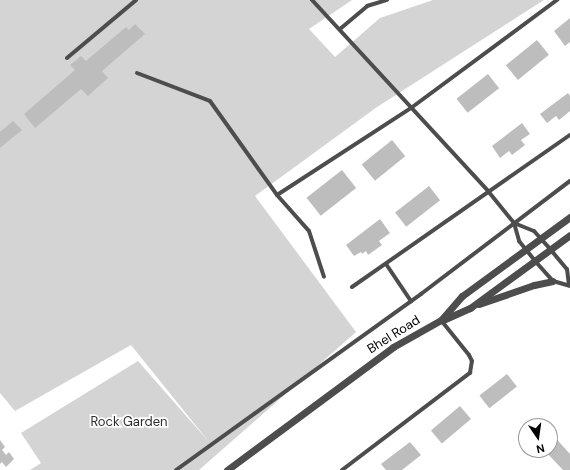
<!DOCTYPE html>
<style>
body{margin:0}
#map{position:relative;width:570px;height:470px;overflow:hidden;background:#fff;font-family:"DM Sans",sans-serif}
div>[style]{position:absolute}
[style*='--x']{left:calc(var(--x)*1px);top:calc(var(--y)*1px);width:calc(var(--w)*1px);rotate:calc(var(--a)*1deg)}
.green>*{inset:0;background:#d4d4d4}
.building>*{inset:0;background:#bdbdbd;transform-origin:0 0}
.minor>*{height:4px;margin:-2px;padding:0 2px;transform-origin:2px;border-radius:2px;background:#4d4d4d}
.tertiary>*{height:7px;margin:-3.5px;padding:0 3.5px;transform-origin:3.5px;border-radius:3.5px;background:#4d4d4d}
span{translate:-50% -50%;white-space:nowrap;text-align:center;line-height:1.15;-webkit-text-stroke:3.5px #fff;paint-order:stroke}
.street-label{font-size:13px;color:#000}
.park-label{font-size:13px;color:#2b2b2b}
.north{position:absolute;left:518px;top:418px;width:40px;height:40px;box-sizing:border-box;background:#fff;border:1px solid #999;border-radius:50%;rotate:167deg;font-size:11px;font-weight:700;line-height:16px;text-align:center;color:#000}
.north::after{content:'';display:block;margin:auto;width:14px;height:18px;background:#000;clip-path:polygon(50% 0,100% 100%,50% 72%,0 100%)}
</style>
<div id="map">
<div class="green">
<div style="clip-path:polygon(0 0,352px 0,309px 29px,335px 57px,380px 18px,433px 0,544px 0,377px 107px,255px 196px,356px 332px,199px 470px,30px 470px,41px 463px,21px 433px,138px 361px,209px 442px,131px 345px,15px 411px,0 393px)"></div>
</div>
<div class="building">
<div style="clip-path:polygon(570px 18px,570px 42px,565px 46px,554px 31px)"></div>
<div style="clip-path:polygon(135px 24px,145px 34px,102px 71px,108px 78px,88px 96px,81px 89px,35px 128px,24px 114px,75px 70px,70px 65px,81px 56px,86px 61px,126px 27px,129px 30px)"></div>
<div style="left:537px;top:40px;width:19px;height:40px;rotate:51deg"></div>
<div style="left:488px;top:74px;width:18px;height:40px;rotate:52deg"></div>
<div style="clip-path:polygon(568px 93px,570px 96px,570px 111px,559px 120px,556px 116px,547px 123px,540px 114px)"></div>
<div style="clip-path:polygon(13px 121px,22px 130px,0 148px,0 132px)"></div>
<div style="clip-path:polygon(522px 123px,530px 134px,521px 140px,525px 145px,512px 155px,509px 151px,500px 158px,492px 146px)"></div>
<div style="left:392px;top:140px;width:21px;height:39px;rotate:51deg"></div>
<div style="left:342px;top:170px;width:23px;height:45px;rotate:52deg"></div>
<div style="left:429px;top:186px;width:18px;height:43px;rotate:52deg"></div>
<div style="clip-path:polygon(380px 219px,390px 233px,379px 241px,382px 245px,368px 255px,366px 251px,362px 254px,361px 252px,354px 256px,346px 245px)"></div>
<div style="left:507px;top:374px;width:16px;height:35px;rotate:52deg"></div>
<div style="left:460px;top:406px;width:17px;height:38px;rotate:50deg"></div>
<div style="clip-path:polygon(550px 432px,570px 454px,570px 470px,563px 470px,544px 450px,550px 450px)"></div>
<div style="clip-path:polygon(0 440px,5px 447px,2px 450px,6px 455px,9px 452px,14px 459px,6px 467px,2px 462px,0 464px)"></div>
<div style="clip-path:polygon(410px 442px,421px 455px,402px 470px,386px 470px,381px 464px)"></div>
</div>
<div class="minor">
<div style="--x:312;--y:0;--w:260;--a:47.3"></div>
<div style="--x:488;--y:191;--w:41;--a:50.9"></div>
<div style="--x:514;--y:223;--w:19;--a:74"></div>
<div style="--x:519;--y:241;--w:26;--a:51"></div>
<div style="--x:535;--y:261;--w:27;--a:48"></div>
<div style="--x:553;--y:281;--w:18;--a:16"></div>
<div style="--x:340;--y:29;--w:35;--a:-40"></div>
<div style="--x:367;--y:6;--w:21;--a:-17"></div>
<div style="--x:67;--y:58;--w:90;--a:-40"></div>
<div style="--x:137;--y:73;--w:78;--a:21"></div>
<div style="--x:210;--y:101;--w:115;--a:54.5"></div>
<div style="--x:277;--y:195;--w:48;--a:48.4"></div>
<div style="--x:309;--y:231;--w:48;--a:71.9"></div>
<div style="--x:277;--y:195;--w:160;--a:-33"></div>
<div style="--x:411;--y:108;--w:182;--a:-36.5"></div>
<div style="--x:514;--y:223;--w:22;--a:22"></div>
<div style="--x:534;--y:231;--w:24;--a:48"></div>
<div style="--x:550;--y:249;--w:26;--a:50"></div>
<div style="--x:567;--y:269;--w:16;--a:83"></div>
<div style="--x:386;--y:264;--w:45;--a:56"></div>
<div style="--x:352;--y:287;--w:266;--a:-34.9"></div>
<div style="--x:176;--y:470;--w:302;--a:-35.7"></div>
<div style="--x:421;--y:294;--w:187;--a:-37.2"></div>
<div style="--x:342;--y:470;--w:161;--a:-37.2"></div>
<div style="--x:470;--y:373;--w:12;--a:-81"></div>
<div style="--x:472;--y:361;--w:7;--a:-117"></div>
<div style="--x:469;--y:355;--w:45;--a:-128.7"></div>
</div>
<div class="tertiary">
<div style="--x:479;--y:304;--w:58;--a:-19.1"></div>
<div style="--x:534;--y:285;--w:19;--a:-12"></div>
<div style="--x:443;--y:320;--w:30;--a:-24"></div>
<div style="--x:470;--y:308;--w:124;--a:-36.1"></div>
<div style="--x:227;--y:470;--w:207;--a:-36.5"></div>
<div style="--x:393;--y:347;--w:55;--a:-29.4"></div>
<div style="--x:441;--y:320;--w:32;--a:-49"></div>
<div style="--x:462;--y:296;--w:134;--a:-36.2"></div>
</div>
<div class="street-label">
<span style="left:394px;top:335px;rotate:-32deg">Bhel Road</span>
</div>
<div class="park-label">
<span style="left:129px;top:422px">Rock Garden</span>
</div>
<div class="north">N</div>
</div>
